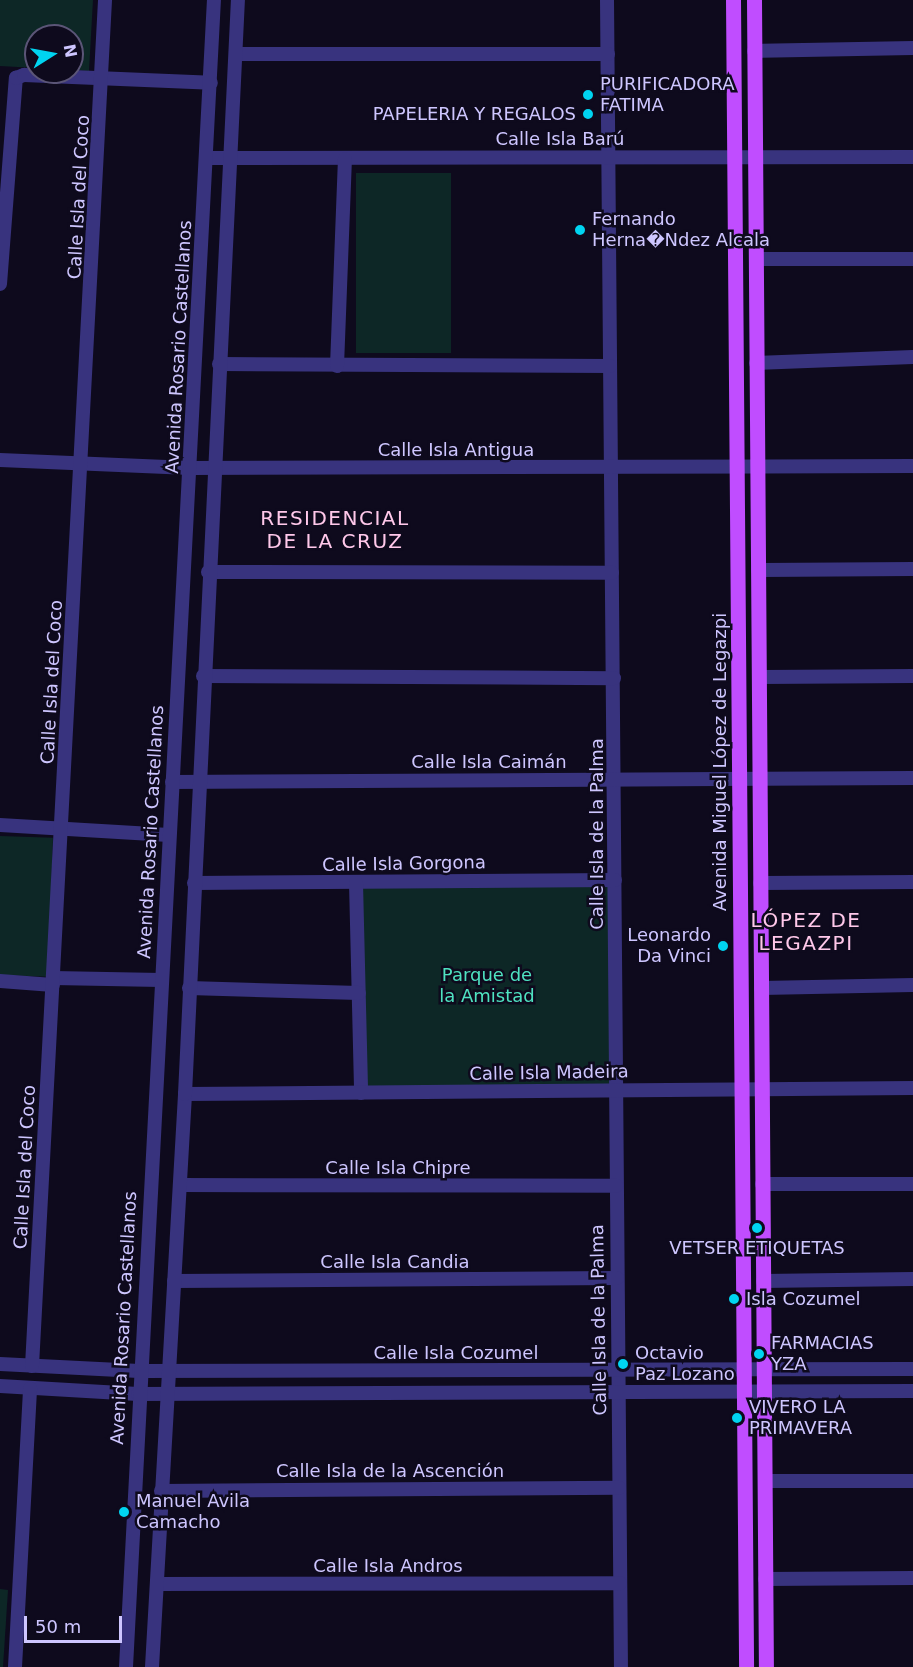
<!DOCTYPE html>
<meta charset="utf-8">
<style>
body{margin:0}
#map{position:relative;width:913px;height:1667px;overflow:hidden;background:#0e0a1d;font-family:"DejaVu Sans",sans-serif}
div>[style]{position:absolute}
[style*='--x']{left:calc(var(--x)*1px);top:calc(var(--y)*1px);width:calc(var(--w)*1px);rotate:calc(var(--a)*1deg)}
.green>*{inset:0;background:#0d2726;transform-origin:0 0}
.minor>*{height:14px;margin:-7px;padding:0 7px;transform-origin:7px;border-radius:7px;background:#38337e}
.major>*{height:15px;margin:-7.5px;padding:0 7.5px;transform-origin:7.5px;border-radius:7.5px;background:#c04dff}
.dots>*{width:16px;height:16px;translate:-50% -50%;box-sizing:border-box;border:3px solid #0e0a1d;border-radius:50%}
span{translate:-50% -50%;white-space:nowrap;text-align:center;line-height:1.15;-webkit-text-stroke:5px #0e0a1d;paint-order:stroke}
.poi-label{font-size:18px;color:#cec6ff}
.left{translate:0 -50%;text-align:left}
.right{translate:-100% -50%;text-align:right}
.street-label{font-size:18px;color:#cec6ff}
.park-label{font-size:18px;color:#4fe2c1}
.neighbourhood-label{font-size:20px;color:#ffc8ea;letter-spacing:1.5px}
.north{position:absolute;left:24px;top:24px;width:60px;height:60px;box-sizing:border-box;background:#0e0a1d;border:2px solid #5b5577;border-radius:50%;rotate:79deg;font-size:16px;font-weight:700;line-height:24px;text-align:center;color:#cec6ff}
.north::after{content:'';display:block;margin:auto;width:21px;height:27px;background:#00d4f1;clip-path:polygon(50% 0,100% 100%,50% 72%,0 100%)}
.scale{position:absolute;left:24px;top:1616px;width:98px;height:27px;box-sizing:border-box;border:3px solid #cec6ff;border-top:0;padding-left:8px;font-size:18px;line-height:21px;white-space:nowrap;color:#cec6ff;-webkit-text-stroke:4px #0e0a1d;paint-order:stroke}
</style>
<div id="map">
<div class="green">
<div style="clip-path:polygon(0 0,93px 0,89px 71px,72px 70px,72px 36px,36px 36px,36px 68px,0 66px)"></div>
<div style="left:356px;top:173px;width:95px;height:180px"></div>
<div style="left:0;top:836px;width:53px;height:139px;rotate:2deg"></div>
<div style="left:611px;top:885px;width:201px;height:250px;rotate:90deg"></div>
<div style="clip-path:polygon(0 1589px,8px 1590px,3px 1667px,0 1667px)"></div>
</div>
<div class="minor">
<div style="--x:607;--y:0;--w:1667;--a:89.52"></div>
<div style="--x:754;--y:51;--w:159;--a:-1.1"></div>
<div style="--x:236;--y:54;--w:372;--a:0"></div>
<div style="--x:207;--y:158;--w:706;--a:-0.08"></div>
<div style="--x:756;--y:259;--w:157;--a:0"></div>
<div style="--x:0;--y:284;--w:207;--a:-85.6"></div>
<div style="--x:16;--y:78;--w:9;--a:-21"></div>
<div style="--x:24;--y:75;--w:187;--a:2.4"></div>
<div style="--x:756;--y:363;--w:157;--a:-2.2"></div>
<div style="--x:219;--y:364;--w:391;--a:0.3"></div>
<div style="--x:337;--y:366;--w:207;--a:-87.8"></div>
<div style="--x:0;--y:460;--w:190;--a:2.4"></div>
<div style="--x:190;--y:468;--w:723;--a:-0.16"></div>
<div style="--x:758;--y:570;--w:155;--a:-0.4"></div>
<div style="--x:208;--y:572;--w:404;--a:0.1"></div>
<div style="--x:203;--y:676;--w:411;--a:0.3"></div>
<div style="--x:759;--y:677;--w:154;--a:-0.4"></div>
<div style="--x:172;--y:782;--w:741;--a:-0.31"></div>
<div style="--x:0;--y:825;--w:169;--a:3.4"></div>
<div style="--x:194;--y:883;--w:421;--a:-0.4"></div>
<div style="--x:356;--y:883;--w:210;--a:88.6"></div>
<div style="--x:760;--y:883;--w:153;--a:-0.4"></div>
<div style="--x:53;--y:978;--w:108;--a:1.1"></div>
<div style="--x:0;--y:981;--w:53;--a:4.3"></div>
<div style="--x:189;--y:988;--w:170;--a:1.7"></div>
<div style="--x:761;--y:988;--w:152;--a:-1.1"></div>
<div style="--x:185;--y:1094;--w:728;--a:-0.47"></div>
<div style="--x:762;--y:1184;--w:151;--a:0"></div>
<div style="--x:180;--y:1185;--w:436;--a:0.1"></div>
<div style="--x:174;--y:1281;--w:443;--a:-0.4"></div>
<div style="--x:763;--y:1281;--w:150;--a:-0.8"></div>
<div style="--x:0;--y:1364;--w:139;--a:2.9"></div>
<div style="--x:139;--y:1371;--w:774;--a:-0.15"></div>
<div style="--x:32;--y:1366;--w:1368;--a:-86.94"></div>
<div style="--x:0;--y:1386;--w:138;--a:3.3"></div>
<div style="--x:138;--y:1394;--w:775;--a:-0.22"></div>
<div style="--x:765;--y:1481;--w:148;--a:0"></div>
<div style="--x:161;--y:1491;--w:458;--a:-0.4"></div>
<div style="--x:765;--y:1579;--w:148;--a:-0.4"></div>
<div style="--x:157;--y:1584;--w:463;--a:-0.1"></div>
<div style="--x:15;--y:1667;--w:279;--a:-86.9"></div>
<div style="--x:126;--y:1667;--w:1669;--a:-86.98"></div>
<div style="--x:152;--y:1667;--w:574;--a:-86.7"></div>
<div style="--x:185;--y:1094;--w:1095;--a:-87.23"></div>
</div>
<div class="major">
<div style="--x:733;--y:0;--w:1667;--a:89.55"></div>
<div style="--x:754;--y:0;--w:1667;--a:89.59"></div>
</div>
<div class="dots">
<div style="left:588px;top:95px;background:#00d4f1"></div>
<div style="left:588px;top:114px;background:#00d4f1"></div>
<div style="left:580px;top:230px;background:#00d4f1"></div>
<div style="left:723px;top:946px;background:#00d4f1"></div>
<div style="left:757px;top:1228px;background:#00d4f1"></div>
<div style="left:734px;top:1299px;background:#00d4f1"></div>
<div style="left:759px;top:1354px;background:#00d4f1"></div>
<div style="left:623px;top:1364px;background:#00d4f1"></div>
<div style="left:737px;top:1418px;background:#00d4f1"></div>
<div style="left:124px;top:1512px;background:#00d4f1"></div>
</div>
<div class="poi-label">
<span class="left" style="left:600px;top:95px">PURIFICADORA<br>FATIMA</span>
<span class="right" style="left:576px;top:114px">PAPELERIA Y REGALOS</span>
<span class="left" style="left:592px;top:230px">Fernando<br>Herna�Ndez Alcala</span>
<span class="right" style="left:711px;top:946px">Leonardo<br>Da Vinci</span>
<span style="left:757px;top:1248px">VETSER ETIQUETAS</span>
<span class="left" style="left:746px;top:1299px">Isla Cozumel</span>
<span class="left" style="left:771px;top:1354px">FARMACIAS<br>YZA</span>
<span class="left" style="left:635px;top:1364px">Octavio<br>Paz Lozano</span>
<span class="left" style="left:749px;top:1418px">VIVERO LA<br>PRIMAVERA</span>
<span class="left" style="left:136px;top:1512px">Manuel Avila<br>Camacho</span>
</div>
<div class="street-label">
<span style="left:560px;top:139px">Calle Isla Barú</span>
<span style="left:79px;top:197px;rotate:-87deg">Calle Isla del Coco</span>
<span style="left:179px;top:347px;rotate:-87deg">Avenida Rosario Castellanos</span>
<span style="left:456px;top:450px">Calle Isla Antigua</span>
<span style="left:52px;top:682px;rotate:-87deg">Calle Isla del Coco</span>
<span style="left:489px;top:762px">Calle Isla Caimán</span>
<span style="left:720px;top:762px;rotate:-90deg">Avenida Miguel López de Legazpi</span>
<span style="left:151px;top:832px;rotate:-87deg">Avenida Rosario Castellanos</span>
<span style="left:597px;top:834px;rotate:-90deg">Calle Isla de la Palma</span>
<span style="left:404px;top:864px;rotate:-1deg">Calle Isla Gorgona</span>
<span style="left:549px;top:1073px;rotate:-1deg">Calle Isla Madeira</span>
<span style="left:25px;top:1167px;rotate:-87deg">Calle Isla del Coco</span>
<span style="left:398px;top:1168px">Calle Isla Chipre</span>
<span style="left:395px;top:1262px">Calle Isla Candia</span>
<span style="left:124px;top:1318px;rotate:-87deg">Avenida Rosario Castellanos</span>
<span style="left:599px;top:1320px;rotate:-91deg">Calle Isla de la Palma</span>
<span style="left:456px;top:1353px">Calle Isla Cozumel</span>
<span style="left:390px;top:1471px">Calle Isla de la Ascención</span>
<span style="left:388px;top:1566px">Calle Isla Andros</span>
</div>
<div class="park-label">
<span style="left:487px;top:986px">Parque de<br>la Amistad</span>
</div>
<div class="neighbourhood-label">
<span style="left:335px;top:530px">RESIDENCIAL<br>DE LA CRUZ</span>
<span style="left:806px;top:932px">LÓPEZ DE<br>LEGAZPI</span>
</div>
<div class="north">N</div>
<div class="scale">50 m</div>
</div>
